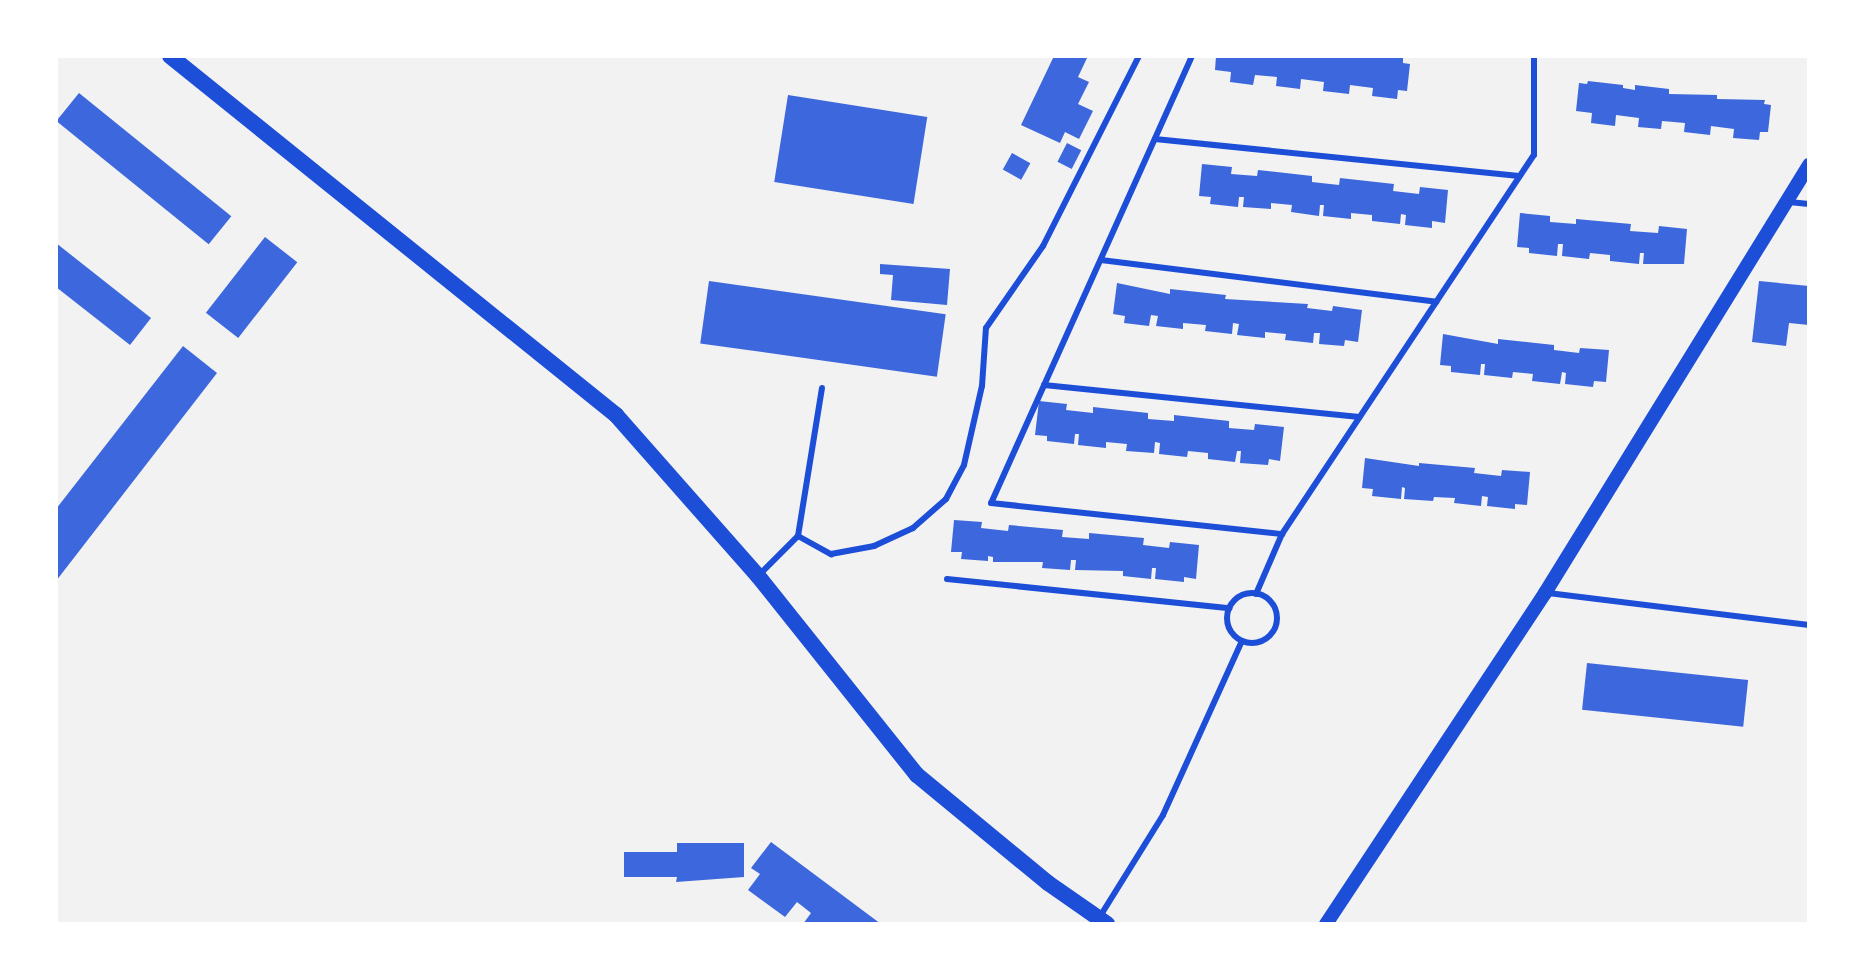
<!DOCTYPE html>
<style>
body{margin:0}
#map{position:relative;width:1865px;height:980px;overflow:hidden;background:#f2f2f2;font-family:"Exo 2",sans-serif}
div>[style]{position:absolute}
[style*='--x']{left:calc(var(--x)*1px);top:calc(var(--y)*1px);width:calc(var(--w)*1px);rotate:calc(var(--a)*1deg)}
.building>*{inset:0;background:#3d67dc;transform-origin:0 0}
.service>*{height:6px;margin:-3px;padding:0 3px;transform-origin:3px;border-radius:3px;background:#1d4ed8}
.service>.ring{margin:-3px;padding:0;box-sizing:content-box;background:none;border:6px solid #1d4ed8;border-radius:50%}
.tertiary>*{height:14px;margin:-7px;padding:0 7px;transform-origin:7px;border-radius:7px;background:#1d4ed8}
.secondary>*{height:16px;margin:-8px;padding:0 8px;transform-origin:8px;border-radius:8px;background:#1d4ed8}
span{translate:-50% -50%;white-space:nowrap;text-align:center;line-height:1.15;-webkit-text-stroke:7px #fff;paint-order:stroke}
.frame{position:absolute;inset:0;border:58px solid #fff;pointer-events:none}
</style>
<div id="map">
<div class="building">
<div style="clip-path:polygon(1054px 56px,1088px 56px,1078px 77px,1089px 82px,1078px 104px,1093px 111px,1079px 139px,1065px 132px,1060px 143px,1021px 125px)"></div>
<div style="clip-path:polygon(1216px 56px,1403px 58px,1403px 63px,1410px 64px,1407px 91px,1398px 90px,1397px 99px,1372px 96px,1373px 88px,1350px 85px,1349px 94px,1323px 91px,1324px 82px,1301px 79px,1300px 89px,1276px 86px,1277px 77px,1255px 75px,1253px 85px,1230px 82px,1231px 72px,1215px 70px)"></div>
<div style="clip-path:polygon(1588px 81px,1623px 85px,1623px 88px,1635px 90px,1635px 85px,1669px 89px,1669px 94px,1717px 95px,1717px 99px,1765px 100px,1764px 104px,1771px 105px,1768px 132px,1760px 132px,1759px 140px,1733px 138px,1734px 129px,1711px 126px,1710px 135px,1684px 132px,1685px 123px,1662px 121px,1661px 129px,1638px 127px,1639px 118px,1616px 115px,1615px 126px,1591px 123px,1592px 113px,1576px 111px,1579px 83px,1587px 84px)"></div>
<div style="left:79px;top:93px;width:196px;height:36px;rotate:39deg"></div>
<div style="left:788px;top:95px;width:141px;height:88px;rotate:9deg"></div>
<div style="left:1067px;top:143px;width:16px;height:21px;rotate:27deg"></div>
<div style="left:1012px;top:153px;width:21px;height:19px;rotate:29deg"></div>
<div style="clip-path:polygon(1202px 164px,1232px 167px,1231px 174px,1257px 176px,1258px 170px,1312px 176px,1312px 182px,1339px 185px,1340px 178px,1394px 184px,1393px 191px,1419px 194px,1420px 187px,1448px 190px,1445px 223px,1432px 221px,1432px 228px,1405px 225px,1406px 215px,1401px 214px,1400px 224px,1372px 221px,1372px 215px,1351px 213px,1351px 219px,1323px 216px,1324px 205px,1320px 205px,1319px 216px,1291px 212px,1292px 205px,1271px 203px,1271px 209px,1243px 207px,1244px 197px,1239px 197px,1238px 207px,1210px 204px,1211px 197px,1199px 196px)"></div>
<div style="clip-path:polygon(1520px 213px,1550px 216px,1550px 222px,1576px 224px,1576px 219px,1631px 224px,1630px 231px,1658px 233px,1659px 226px,1687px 229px,1684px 264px,1643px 264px,1644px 253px,1640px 253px,1639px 264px,1610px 261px,1610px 255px,1590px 253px,1589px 259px,1562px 256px,1563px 244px,1558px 244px,1557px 256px,1529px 253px,1529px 248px,1517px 247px)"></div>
<div style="left:265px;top:237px;width:41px;height:96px;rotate:38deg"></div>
<div style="clip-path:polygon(56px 243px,151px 318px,130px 345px,56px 287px)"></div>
<div style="clip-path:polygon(880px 264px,950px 269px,947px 305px,891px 300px,893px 275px,880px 274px)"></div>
<div style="left:709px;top:281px;width:239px;height:63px;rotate:8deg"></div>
<div style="clip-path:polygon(1759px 281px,1809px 286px,1809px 325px,1789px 323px,1786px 346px,1752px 342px)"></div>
<div style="clip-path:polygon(1117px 283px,1170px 294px,1170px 289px,1226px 295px,1225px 299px,1308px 304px,1307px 308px,1332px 311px,1333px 306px,1362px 310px,1358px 342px,1345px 340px,1344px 346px,1319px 344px,1320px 333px,1314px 333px,1313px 343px,1285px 340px,1286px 334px,1265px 332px,1265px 338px,1237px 335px,1239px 324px,1233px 323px,1232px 334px,1205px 331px,1206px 325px,1183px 323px,1183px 329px,1156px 326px,1158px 316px,1151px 315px,1149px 326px,1124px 323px,1125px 316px,1113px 314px)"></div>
<div style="clip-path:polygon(1443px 334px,1498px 344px,1498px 339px,1554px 345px,1554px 350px,1579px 353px,1580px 348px,1609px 350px,1606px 382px,1594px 381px,1593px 387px,1565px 384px,1566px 373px,1562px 372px,1560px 384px,1532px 381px,1533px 374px,1513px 372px,1512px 378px,1484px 375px,1485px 364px,1481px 364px,1480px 375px,1451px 372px,1451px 366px,1440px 365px)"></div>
<div style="clip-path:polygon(183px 346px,217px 373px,56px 581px,56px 509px)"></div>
<div style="clip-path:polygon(1039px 401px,1067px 404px,1066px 410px,1093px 413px,1093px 407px,1148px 413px,1148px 419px,1174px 421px,1174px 415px,1229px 421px,1229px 428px,1254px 430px,1255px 424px,1284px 427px,1280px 461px,1269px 459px,1268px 465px,1240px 463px,1241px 451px,1237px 451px,1235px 462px,1208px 459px,1208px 453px,1188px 451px,1187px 457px,1159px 454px,1160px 443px,1155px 442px,1154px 453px,1126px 451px,1127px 444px,1106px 442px,1106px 448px,1078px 445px,1079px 434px,1075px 434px,1074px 444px,1047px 441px,1047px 436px,1035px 435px)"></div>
<div style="clip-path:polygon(1365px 458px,1419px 466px,1419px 463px,1475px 468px,1474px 473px,1501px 476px,1502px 470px,1530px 472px,1527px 505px,1515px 504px,1515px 509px,1487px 506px,1488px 497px,1482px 496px,1481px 506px,1454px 503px,1455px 498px,1434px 497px,1433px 501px,1404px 499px,1405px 488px,1402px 487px,1401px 499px,1372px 496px,1373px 489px,1362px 488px)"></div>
<div style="clip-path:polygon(954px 520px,982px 522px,981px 528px,1008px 531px,1009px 525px,1063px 530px,1062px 537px,1089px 539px,1089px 533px,1144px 538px,1143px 545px,1169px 548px,1170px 542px,1199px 545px,1196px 579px,1184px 577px,1184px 582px,1155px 579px,1156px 568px,1152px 568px,1151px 579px,1123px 576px,1123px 571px,1075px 570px,1076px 560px,1071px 560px,1070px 570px,1042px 568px,1043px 562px,993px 562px,993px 557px,988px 556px,988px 561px,961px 559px,962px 552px,951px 552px)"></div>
<div style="left:1587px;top:663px;width:162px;height:47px;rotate:6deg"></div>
<div style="clip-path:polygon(771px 842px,881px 924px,803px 924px,811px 913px,797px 902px,785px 917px,748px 890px,760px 874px,751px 868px)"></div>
<div style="clip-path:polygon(677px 843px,744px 843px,744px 877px,676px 882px,677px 877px,624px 877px,624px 852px,677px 852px)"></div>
</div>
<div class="service">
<div style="--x:1192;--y:56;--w:490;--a:114.2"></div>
<div style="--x:991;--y:503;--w:293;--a:6.1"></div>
<div style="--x:1155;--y:139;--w:366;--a:5.8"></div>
<div style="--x:1789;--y:202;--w:20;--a:6"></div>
<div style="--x:1101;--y:260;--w:338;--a:7.1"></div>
<div style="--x:1044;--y:385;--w:317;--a:5.8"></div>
<div style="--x:798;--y:536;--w:38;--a:29"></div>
<div style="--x:831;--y:554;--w:44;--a:-10.5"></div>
<div style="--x:874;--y:546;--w:43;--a:-24.8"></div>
<div style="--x:913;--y:528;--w:44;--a:-41.3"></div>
<div style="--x:946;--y:499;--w:38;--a:-62"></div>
<div style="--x:964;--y:465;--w:81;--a:-77.2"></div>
<div style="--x:982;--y:386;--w:58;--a:-86.1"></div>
<div style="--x:986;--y:328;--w:100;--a:-55.2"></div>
<div style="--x:1043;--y:246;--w:213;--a:-63.2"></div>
<div style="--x:758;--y:576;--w:57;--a:-45"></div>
<div style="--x:798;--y:536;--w:150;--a:-80.8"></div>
<div style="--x:947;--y:579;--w:284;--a:5.9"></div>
<div style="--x:1548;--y:593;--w:263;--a:7"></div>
<div class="ring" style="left:1227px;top:593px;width:44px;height:44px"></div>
<div style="--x:1256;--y:594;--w:65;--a:-66.6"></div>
<div style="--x:1282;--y:534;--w:455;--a:-56.4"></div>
<div style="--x:1534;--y:155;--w:99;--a:-90"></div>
<div style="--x:1099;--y:918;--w:121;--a:-58.1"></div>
<div style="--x:1163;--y:815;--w:191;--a:-65.6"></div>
</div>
<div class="tertiary">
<div style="--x:1326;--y:924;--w:397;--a:-56.5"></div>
<div style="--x:1545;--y:593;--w:503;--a:-58.33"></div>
</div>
<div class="secondary">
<div style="--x:170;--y:56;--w:573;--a:38.83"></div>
<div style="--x:616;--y:415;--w:215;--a:48.6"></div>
<div style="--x:758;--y:576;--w:255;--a:51.4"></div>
<div style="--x:917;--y:775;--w:170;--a:39.5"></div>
<div style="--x:1048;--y:883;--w:72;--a:34.8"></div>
</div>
<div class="frame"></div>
</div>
